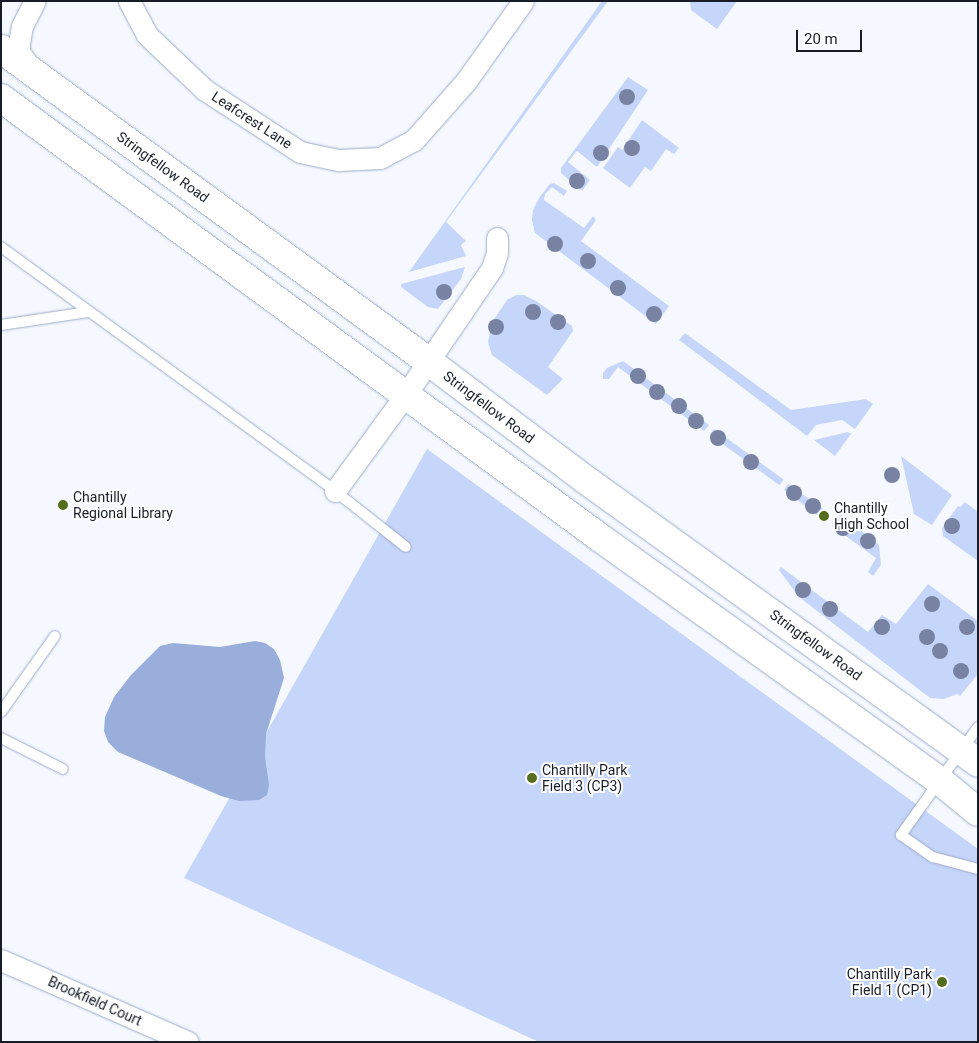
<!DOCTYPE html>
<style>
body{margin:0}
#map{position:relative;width:979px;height:1043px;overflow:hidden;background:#f5f8fe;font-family:Roboto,sans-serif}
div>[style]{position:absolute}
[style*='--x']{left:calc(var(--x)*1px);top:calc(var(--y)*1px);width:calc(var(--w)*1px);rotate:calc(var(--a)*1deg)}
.green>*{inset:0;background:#c6d6fa;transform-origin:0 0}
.water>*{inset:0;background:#9aaedc}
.roads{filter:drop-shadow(0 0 1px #9daac7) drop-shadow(0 0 1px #9daac7)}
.service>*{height:10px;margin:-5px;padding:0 5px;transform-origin:5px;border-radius:5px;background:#fff}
.minor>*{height:21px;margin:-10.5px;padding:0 10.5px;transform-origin:10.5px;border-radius:10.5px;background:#fff}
.secondary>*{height:28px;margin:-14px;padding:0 14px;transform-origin:14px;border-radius:14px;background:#fff}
.trees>*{width:16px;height:16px;margin:-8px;border-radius:50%;background:#7883a4}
.dots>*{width:14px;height:14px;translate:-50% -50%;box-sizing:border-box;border:2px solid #fff;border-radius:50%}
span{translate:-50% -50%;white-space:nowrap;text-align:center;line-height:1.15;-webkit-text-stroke:4px #fff;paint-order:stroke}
.street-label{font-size:14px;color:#171c27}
.poi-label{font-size:14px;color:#171c27}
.left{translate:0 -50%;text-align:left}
.right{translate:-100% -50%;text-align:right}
.frame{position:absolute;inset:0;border:2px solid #171c27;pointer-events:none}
.scale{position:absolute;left:796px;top:30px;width:66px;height:22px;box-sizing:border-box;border:2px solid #171c27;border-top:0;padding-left:6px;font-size:15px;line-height:18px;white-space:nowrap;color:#171c27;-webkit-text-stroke:4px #fff;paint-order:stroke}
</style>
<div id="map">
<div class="green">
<div style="clip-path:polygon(602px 1px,608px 1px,446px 222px,466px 241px,461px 245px,466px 256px,409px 272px)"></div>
<div style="clip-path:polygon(690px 1px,737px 1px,717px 29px,691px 10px)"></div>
<div style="clip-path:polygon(628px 77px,648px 90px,597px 167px,577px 151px,568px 162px,590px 180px,582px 191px,561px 173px,561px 168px)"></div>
<div style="clip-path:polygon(642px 120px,679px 148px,674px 154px,666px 149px,651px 171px,645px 167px,630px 188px,603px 168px,618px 147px,622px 150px)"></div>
<div style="clip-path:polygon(554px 183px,567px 191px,564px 196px,552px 187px,545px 194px,544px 200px,584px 228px,593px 216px,596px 220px,581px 241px,669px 306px,656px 324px,535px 233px,532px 220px,533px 210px,539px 198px,550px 184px)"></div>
<div style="clip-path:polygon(465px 267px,461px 279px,438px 309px,428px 307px,401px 287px,401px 284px)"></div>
<div style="clip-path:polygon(516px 295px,524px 295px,536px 301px,572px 326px,573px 331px,548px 367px,563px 379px,547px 395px,492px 355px,490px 349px,488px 342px,492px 322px,507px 300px)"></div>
<div style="clip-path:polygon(685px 333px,791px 410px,866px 399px,873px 404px,855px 429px,842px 420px,816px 425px,807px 436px,679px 340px)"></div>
<div style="clip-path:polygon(623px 361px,709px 425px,704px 431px,618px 367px,609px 379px,603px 379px,603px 373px,607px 368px)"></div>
<div style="left:714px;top:429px;width:86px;height:7px;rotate:36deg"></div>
<div style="clip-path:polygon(848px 432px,851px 434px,835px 456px,814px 440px)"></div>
<div style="clip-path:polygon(427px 449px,978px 849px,978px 1042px,539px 1042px,184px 878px)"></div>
<div style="clip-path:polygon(901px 456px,952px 495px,932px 525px,914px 514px)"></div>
<div style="clip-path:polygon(788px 484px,829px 513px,824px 520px,784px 490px)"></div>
<div style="clip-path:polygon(965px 502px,978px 512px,978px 561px,943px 536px,942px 528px,958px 506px,960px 507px)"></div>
<div style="clip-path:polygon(840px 514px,879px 545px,881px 565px,873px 576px,868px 572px,876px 558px,832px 526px)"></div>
<div style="clip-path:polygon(781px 567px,868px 632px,882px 615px,896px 624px,928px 584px,978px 621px,978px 674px,960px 696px,957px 694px,944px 699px,930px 698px,799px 597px,779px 570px)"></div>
</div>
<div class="water">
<div style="clip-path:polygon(255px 641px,265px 643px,274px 649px,280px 660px,284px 678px,266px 734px,265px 757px,269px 785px,267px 795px,259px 800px,239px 801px,221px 796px,118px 752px,108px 742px,104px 731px,105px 717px,114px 697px,131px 675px,160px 646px,173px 643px,220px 647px)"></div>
</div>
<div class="roads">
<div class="service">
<div style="--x:1;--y:247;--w:414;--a:36.1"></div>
<div style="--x:335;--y:491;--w:90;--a:38.3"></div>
<div style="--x:1;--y:325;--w:88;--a:-8.5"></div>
<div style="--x:1;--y:712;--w:93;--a:-54.6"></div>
<div style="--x:978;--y:727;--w:133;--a:125.5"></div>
<div style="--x:901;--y:835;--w:39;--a:35"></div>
<div style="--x:933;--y:857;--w:47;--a:14.9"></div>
<div style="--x:1;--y:738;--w:69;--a:26.6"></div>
</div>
<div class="minor">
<div style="--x:129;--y:1;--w:38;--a:62"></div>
<div style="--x:147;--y:35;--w:80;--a:43.5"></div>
<div style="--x:205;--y:90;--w:113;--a:33.1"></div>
<div style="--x:300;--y:152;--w:40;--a:12"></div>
<div style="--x:339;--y:160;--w:41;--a:-2.8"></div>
<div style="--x:380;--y:158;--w:38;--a:-28"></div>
<div style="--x:414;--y:140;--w:79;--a:-48.6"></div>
<div style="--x:466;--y:81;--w:98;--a:-54.5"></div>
<div style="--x:31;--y:69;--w:21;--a:-125"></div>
<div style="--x:19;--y:52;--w:9;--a:-90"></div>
<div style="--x:19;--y:43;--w:17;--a:-80"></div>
<div style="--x:22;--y:26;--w:28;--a:-63"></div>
<div style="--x:335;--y:491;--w:120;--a:-53.8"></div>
<div style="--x:406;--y:394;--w:153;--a:-55.7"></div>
<div style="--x:492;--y:268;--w:16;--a:-72"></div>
<div style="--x:497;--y:253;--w:15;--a:-90"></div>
<div style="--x:1;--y:960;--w:204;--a:23.7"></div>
</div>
<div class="secondary">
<div style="--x:1;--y:49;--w:529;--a:36.15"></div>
<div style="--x:428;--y:361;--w:198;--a:37"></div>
<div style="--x:586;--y:480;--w:483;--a:35.8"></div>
<div style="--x:1;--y:98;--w:742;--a:36.28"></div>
<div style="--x:599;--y:537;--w:418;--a:35.6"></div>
<div style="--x:939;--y:780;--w:50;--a:39.4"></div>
</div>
</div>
<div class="trees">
<div style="left:627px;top:97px"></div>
<div style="left:632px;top:148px"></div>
<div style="left:601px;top:153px"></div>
<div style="left:577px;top:181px"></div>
<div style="left:555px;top:244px"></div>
<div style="left:588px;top:261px"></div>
<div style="left:618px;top:288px"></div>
<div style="left:444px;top:292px"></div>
<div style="left:533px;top:312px"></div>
<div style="left:654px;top:314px"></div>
<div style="left:558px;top:322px"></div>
<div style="left:496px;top:327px"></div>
<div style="left:638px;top:376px"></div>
<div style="left:657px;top:392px"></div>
<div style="left:679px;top:406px"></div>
<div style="left:696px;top:421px"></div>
<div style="left:718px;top:438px"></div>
<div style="left:751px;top:462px"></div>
<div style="left:892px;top:475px"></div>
<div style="left:794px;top:493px"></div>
<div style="left:813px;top:506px"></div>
<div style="left:952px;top:526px"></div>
<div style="left:843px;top:528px"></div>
<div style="left:868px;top:541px"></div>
<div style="left:803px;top:590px"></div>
<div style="left:932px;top:604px"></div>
<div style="left:830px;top:609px"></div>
<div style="left:882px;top:627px"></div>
<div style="left:967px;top:627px"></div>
<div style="left:927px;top:637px"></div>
<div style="left:940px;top:651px"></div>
<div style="left:961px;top:671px"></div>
</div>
<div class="dots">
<div style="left:63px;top:505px;background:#546d1e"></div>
<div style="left:824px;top:516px;background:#546d1e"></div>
<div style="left:532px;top:778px;background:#546d1e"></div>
<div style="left:942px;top:982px;background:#546d1e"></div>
</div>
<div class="street-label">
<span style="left:252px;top:120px;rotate:33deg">Leafcrest Lane</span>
<span style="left:163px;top:167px;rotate:36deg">Stringfellow Road</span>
<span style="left:489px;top:407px;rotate:37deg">Stringfellow Road</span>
<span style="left:816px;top:645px;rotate:36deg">Stringfellow Road</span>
<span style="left:95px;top:1001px;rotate:24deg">Brookfield Court</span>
</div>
<div class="poi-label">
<span class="left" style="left:73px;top:505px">Chantilly<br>Regional Library</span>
<span class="left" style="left:834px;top:516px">Chantilly<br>High School</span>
<span class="left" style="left:542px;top:778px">Chantilly Park<br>Field 3 (CP3)</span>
<span class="right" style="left:932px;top:982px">Chantilly Park<br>Field 1 (CP1)</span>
</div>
<div class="frame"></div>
<div class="scale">20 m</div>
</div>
